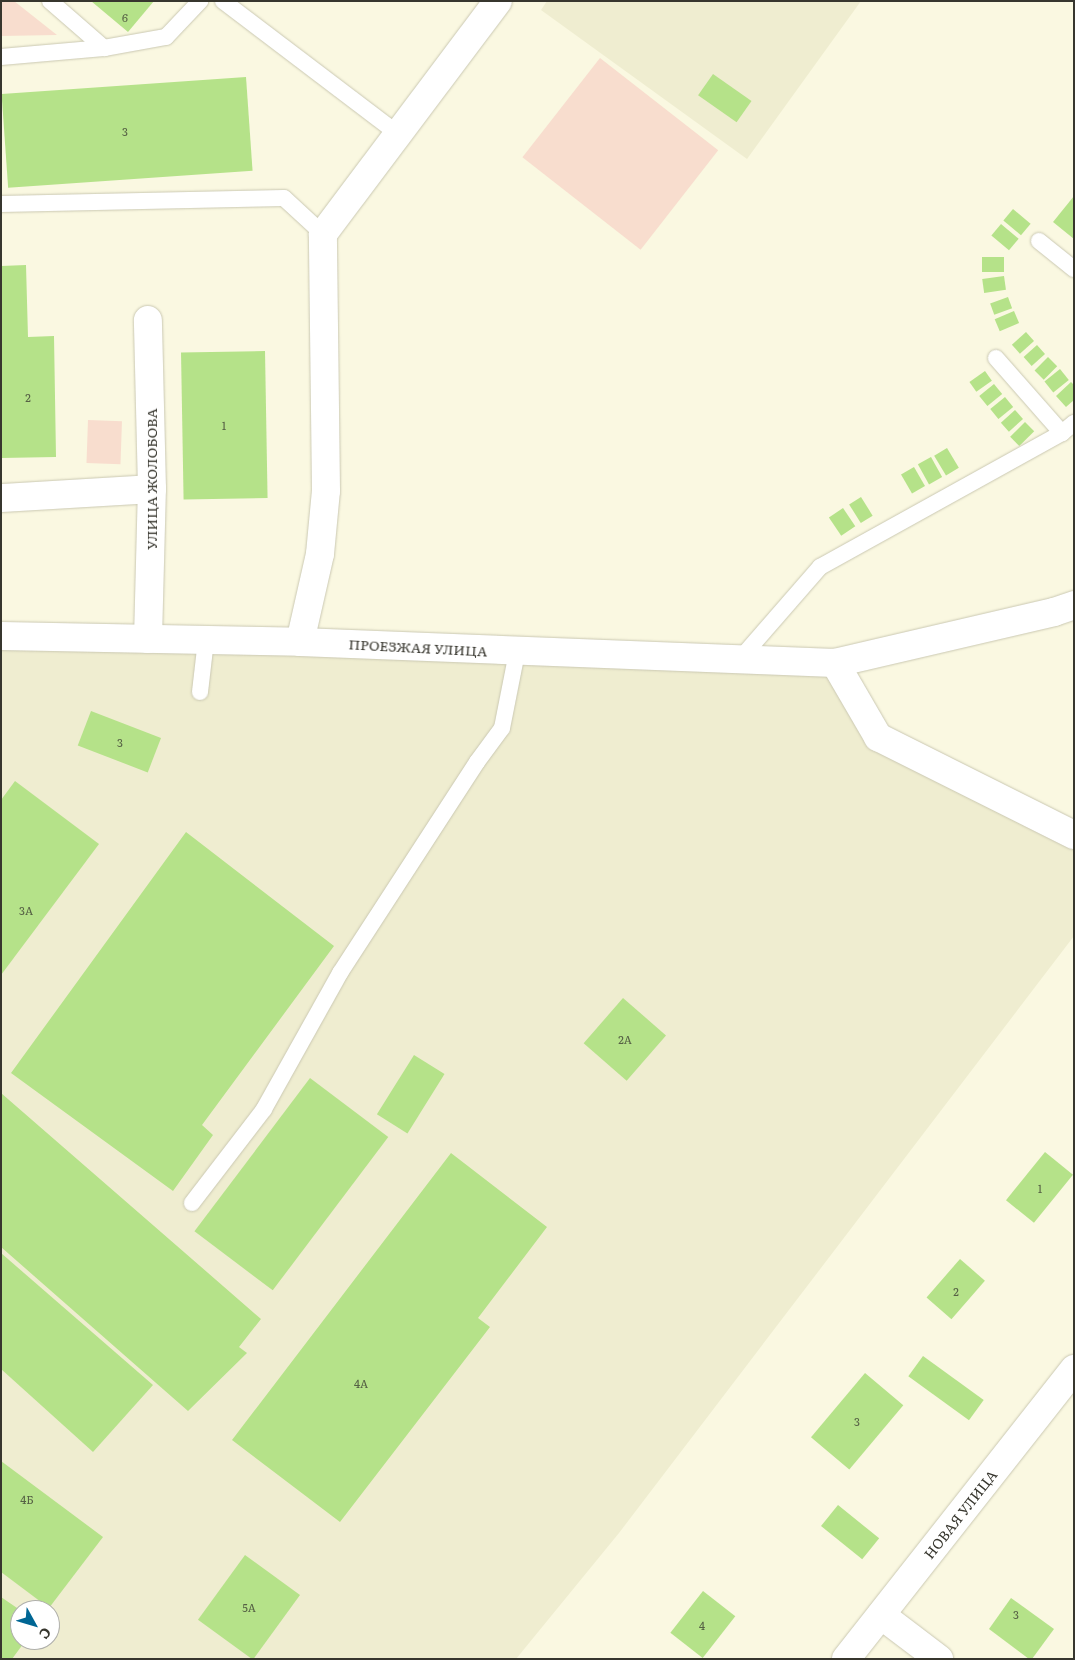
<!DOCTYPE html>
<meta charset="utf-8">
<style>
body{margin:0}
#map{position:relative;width:1075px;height:1660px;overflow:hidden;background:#faf8e1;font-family:Literata,serif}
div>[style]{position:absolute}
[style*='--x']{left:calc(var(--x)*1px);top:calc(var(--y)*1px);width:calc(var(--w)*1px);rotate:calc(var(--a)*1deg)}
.built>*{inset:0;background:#efedd0}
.green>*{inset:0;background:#f8ddce;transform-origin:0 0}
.building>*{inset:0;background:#b5e289;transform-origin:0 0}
.roads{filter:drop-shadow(0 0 1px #cac8b2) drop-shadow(0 0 1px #cac8b2)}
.service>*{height:16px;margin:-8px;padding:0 8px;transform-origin:8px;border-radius:8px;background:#fff}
.minor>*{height:28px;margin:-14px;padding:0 14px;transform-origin:14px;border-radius:14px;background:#fff}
.tertiary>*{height:28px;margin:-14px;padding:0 14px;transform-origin:14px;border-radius:14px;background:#fff}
span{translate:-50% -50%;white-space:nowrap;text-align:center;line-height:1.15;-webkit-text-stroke:4px #fff;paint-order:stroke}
.number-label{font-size:11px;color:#566145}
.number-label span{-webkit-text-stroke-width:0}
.street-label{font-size:14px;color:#37362e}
.frame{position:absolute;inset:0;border:2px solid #37362e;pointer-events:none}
.north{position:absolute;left:10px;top:1600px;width:50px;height:50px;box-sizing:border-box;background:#fff;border:1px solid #afafab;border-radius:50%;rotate:129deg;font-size:14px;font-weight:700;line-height:20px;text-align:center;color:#37362e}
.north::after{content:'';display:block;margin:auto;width:18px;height:22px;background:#006694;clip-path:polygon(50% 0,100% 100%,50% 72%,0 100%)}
</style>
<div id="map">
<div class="built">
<div style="clip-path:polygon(547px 1px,861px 1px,747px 159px,541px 10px)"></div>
<div style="clip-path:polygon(evenodd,1px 647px,835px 663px,878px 737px,1074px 835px,1074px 936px,619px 1533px,516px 1659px,1px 1659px,1px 647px,20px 1610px,50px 1610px,50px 1640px,20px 1640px,20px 1610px)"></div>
</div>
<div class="green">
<div style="clip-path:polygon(1px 1px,14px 1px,57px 35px,1px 36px)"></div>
<div style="left:600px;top:58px;width:150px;height:126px;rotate:38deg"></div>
<div style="left:88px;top:420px;width:34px;height:43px;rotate:2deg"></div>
</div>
<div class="building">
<div style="clip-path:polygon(91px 1px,154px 1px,128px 32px)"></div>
<div style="left:713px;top:74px;width:47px;height:26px;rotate:35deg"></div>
<div style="left:246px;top:77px;width:94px;height:245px;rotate:86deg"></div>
<div style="clip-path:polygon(1074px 196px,1074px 239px,1053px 222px)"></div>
<div style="left:1013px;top:209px;width:23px;height:15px;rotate:40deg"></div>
<div style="left:1001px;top:224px;width:23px;height:15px;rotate:40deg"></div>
<div style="left:982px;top:257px;width:22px;height:15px"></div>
<div style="clip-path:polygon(26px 265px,28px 337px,54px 336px,56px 457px,1px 458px,1px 266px)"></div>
<div style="left:1004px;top:276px;width:14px;height:22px;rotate:82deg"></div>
<div style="left:1008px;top:297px;width:12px;height:19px;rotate:70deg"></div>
<div style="left:1014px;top:311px;width:13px;height:21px;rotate:67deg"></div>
<div style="left:1026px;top:332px;width:12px;height:19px;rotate:48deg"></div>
<div style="left:1037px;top:345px;width:12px;height:18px;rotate:48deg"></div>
<div style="left:265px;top:351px;width:147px;height:84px;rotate:89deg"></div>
<div style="left:1048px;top:357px;width:13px;height:19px;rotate:45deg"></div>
<div style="left:1060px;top:369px;width:14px;height:20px;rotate:51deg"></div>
<div style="left:985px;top:371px;width:12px;height:19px;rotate:55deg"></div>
<div style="clip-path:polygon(1071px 382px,1074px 385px,1074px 400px,1066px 407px,1056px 396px)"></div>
<div style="left:994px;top:384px;width:13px;height:19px;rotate:51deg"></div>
<div style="left:1005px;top:397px;width:13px;height:19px;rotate:51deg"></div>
<div style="left:1015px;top:410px;width:12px;height:19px;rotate:48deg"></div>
<div style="left:1025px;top:422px;width:13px;height:21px;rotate:45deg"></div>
<div style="left:947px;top:448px;width:23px;height:15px;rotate:59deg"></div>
<div style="left:931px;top:457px;width:23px;height:15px;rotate:61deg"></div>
<div style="left:914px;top:467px;width:22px;height:15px;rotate:60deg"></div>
<div style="left:861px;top:497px;width:22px;height:14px;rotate:58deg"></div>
<div style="left:843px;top:508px;width:22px;height:17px;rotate:56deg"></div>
<div style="left:91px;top:711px;width:75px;height:37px;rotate:21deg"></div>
<div style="clip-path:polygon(15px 781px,99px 844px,1px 975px,1px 800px)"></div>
<div style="clip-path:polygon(186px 832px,334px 946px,202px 1125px,213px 1135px,173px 1191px,11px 1073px)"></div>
<div style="left:623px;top:998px;width:57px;height:60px;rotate:41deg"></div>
<div style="left:414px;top:1055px;width:36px;height:70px;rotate:32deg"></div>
<div style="left:310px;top:1078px;width:98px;height:192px;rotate:37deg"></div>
<div style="clip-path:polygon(1px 1093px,261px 1319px,239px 1347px,247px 1353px,188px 1411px,1px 1247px)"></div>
<div style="left:1045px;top:1152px;width:36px;height:62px;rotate:39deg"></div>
<div style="clip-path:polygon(451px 1153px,547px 1227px,478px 1318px,490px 1327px,340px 1522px,232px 1440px)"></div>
<div style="clip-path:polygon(1px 1253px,153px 1385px,93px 1452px,1px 1369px)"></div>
<div style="left:960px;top:1259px;width:33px;height:51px;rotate:41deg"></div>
<div style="left:923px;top:1356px;width:75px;height:25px;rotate:36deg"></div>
<div style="left:865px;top:1373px;width:50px;height:84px;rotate:40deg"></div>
<div style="clip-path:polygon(1px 1461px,103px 1537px,49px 1608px,1px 1572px)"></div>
<div style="left:838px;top:1505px;width:53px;height:27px;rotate:39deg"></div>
<div style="left:245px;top:1555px;width:68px;height:80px;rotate:36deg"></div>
<div style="left:703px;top:1591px;width:41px;height:53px;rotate:38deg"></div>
<div style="clip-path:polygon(1px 1597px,20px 1610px,20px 1640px,26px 1640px,12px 1659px,1px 1659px)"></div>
<div style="clip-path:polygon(1011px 1598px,1054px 1629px,1032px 1659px,1029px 1659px,989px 1629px)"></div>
</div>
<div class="roads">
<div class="service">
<div style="--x:50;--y:1;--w:72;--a:41"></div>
<div style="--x:104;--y:48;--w:63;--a:-10.1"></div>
<div style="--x:166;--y:37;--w:50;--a:-46.6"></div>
<div style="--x:223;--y:1;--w:220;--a:37.2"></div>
<div style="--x:1;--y:57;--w:103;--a:-5"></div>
<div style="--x:1;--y:204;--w:283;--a:-1.2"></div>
<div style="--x:284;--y:198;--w:53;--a:42.7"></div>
<div style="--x:1039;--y:241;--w:45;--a:38.7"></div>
<div style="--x:996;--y:358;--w:100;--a:48.7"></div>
<div style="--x:740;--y:659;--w:122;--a:-49"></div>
<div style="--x:820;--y:567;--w:277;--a:-29"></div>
<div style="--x:1062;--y:433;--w:16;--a:-40"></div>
<div style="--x:200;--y:692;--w:52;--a:-83.4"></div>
<div style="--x:192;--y:1203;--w:118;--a:-52.5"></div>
<div style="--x:264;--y:1109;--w:156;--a:-60.8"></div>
<div style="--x:340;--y:973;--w:252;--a:-57"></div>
<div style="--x:477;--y:762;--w:42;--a:-53.7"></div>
<div style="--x:502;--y:728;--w:77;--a:-78.8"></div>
</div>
<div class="minor">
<div style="--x:1;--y:498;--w:151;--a:-3.4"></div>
<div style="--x:148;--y:639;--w:150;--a:-88.5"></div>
<div style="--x:152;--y:489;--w:169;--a:-91.4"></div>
<div style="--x:300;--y:642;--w:90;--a:-77.2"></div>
<div style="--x:320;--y:554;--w:63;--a:-84.6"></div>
<div style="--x:326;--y:491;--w:257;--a:-90.7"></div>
<div style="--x:323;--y:234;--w:291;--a:-53.1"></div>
<div style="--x:835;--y:663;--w:86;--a:59.8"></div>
<div style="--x:878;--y:737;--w:219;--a:26.6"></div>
<div style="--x:881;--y:1615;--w:73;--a:37.2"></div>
<div style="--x:846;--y:1659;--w:369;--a:-51.8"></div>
</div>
<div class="tertiary">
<div style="--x:1;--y:636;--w:299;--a:1.1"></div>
<div style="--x:300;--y:642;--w:535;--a:2.25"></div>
<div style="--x:835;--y:663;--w:225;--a:-13.1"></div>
<div style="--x:1054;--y:612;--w:21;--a:-19"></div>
</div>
</div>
<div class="number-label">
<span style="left:125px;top:17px">6</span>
<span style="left:125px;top:131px">3</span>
<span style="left:28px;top:397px">2</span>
<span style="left:224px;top:425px">1</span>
<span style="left:120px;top:742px">3</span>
<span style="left:26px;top:910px">3А</span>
<span style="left:625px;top:1039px">2А</span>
<span style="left:1040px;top:1188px">1</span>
<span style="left:956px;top:1291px">2</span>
<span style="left:361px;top:1383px">4А</span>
<span style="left:857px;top:1421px">3</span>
<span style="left:27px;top:1499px">4Б</span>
<span style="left:249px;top:1607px">5А</span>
<span style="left:1016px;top:1614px">3</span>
<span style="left:702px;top:1625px">4</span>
</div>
<div class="street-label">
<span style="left:151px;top:479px;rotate:-90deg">УЛИЦА ЖОЛОБОВА</span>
<span style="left:418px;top:647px;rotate:3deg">ПРОЕЗЖАЯ УЛИЦА</span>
<span style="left:960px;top:1514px;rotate:-52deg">НОВАЯ УЛИЦА</span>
</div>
<div class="frame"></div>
<div class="north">С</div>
</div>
